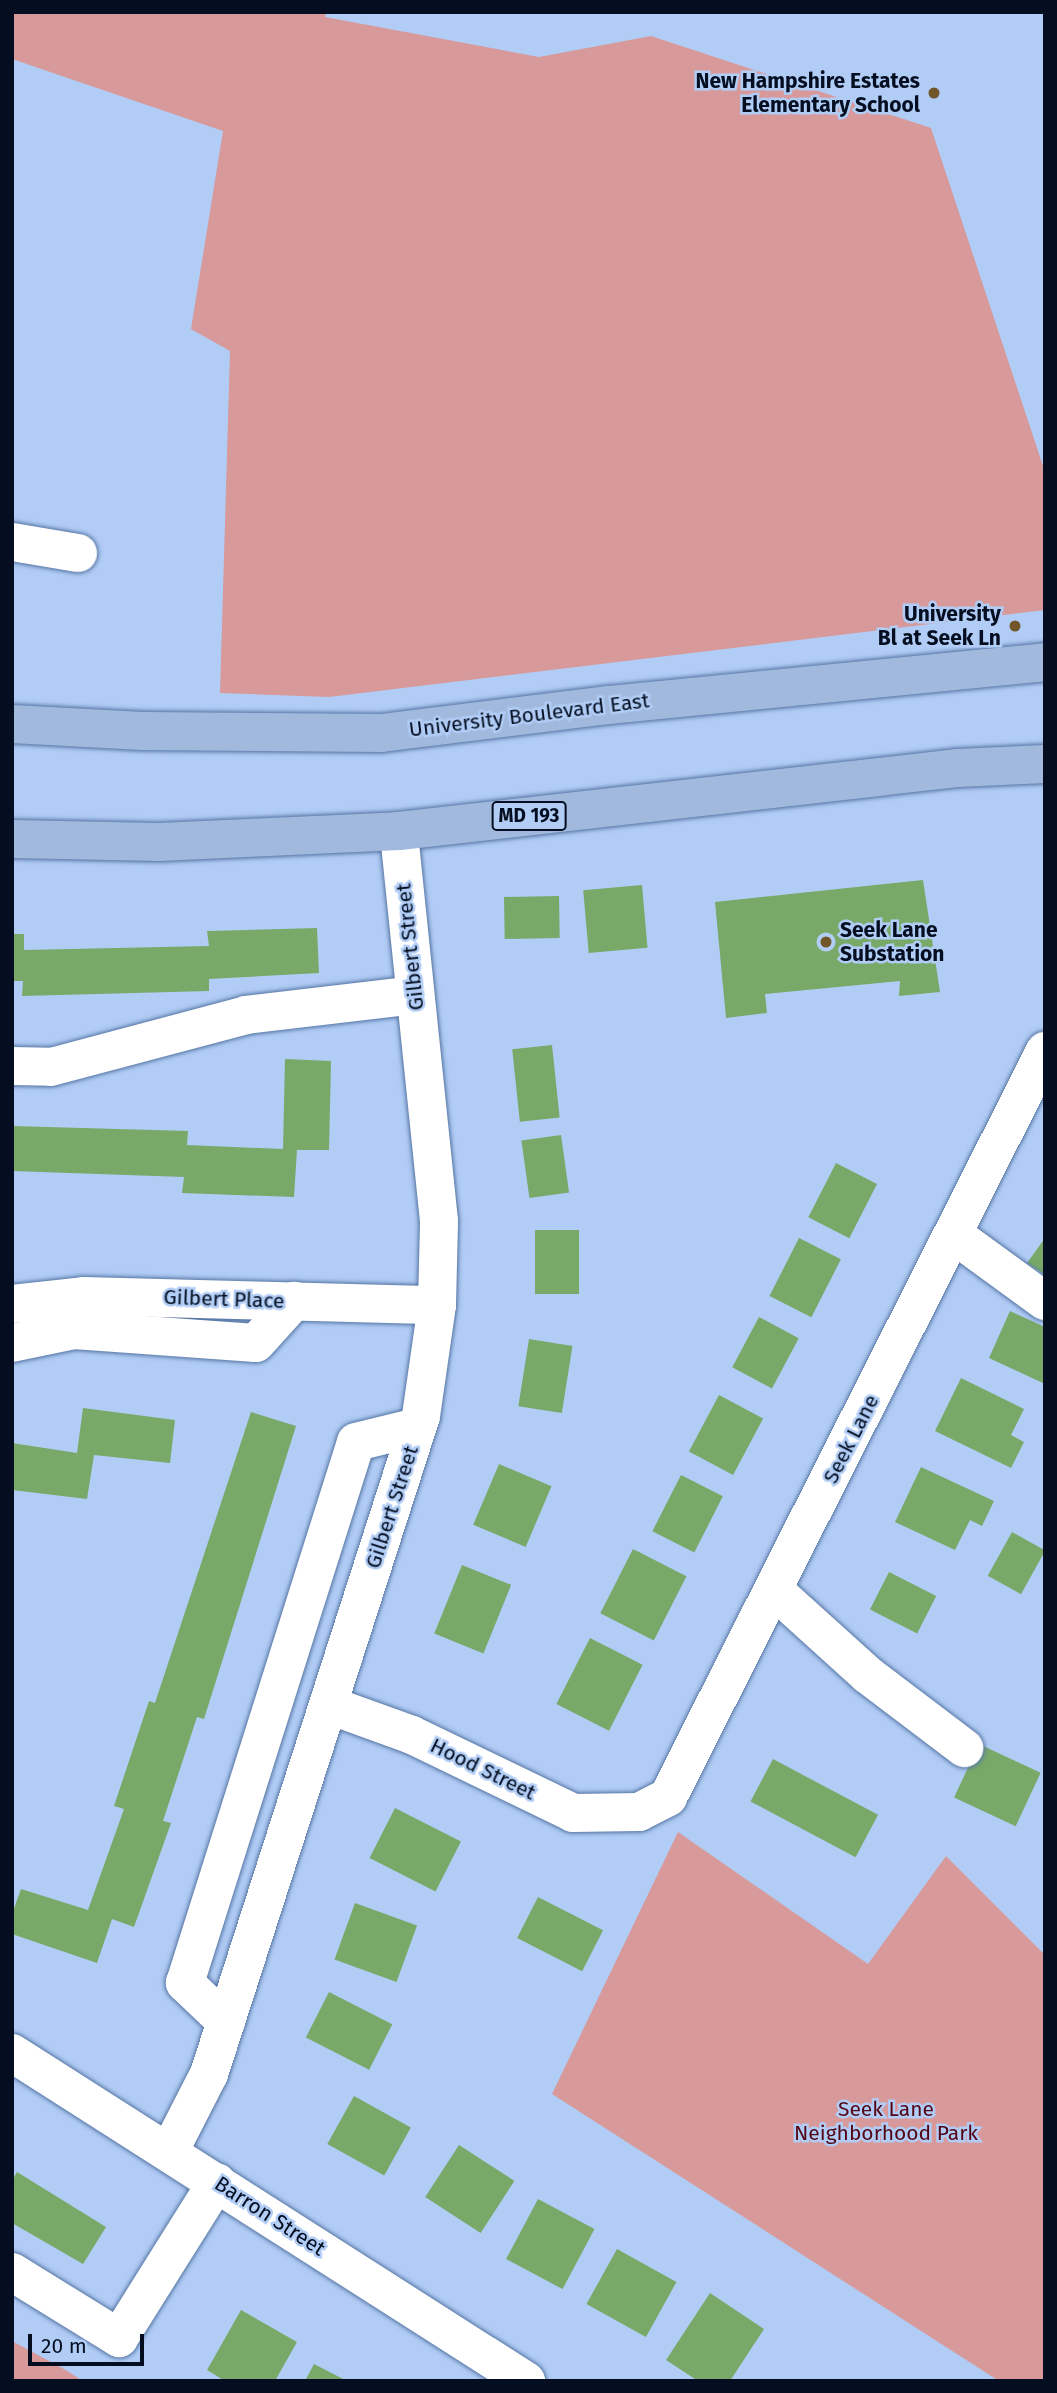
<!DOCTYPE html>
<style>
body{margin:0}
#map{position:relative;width:1057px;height:2393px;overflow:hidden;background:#b1cdf6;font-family:"Fira Sans",sans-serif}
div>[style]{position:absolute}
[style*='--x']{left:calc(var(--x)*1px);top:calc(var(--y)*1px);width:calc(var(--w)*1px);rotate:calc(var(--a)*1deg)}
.green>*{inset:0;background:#d8999a}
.building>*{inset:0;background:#78a968;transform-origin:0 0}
.roads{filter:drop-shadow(0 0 2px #5675a4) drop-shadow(0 0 2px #5675a4)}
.minor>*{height:38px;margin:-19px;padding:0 19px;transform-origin:19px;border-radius:19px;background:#fff}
.major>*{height:38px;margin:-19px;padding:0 19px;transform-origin:19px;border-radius:19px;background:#a1b9dd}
.dots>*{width:19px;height:19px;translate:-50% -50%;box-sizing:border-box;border:4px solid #b1cdf6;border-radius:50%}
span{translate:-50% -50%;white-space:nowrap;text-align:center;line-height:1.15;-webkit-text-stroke:5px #b1cdf6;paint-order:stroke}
.shield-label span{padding:2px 5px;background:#b1cdf6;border:2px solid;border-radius:5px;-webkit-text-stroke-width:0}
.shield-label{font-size:19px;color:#040e20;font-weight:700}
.poi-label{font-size:21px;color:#040e20;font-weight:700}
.right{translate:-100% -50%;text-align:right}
.left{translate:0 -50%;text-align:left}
.street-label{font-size:21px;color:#040e20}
.park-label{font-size:21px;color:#530514}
.frame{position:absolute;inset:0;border:14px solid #040e20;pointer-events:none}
.scale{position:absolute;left:28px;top:2334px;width:116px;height:32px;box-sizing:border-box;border:4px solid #040e20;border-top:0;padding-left:9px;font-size:21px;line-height:24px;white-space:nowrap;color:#040e20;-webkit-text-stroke:5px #b1cdf6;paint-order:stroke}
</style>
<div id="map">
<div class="green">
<div style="clip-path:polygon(12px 12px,326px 12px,325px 17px,539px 57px,651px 36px,931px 128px,1045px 472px,1045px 610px,329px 697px,220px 693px,230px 351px,191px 329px,223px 131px,12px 59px)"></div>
<div style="clip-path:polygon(678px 1832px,868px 1964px,946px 1856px,1045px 1955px,1045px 2381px,999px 2381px,552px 2094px)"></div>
<div style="clip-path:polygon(12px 2341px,64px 2369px,83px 2381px,12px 2381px)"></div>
</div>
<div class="building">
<div style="clip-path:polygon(923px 880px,940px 992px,899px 996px,900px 981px,765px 994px,767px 1013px,726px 1018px,715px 902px)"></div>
<div style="left:642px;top:885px;width:63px;height:59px;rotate:85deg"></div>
<div style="left:559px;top:896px;width:42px;height:55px;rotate:89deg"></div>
<div style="clip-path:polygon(317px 928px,319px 973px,209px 979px,209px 991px,22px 996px,23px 981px,12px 981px,12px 934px,24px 934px,24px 950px,209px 946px,207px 931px)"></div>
<div style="left:552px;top:1045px;width:73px;height:40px;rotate:84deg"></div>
<div style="clip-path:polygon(285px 1059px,331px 1061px,329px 1150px,297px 1150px,294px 1197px,182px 1193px,184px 1177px,12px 1171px,12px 1126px,188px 1131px,187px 1145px,283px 1149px)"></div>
<div style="left:561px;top:1135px;width:58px;height:40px;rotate:82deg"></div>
<div style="left:836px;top:1163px;width:46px;height:61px;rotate:27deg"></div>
<div style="left:535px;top:1230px;width:44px;height:64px"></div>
<div style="left:799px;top:1238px;width:47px;height:65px;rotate:27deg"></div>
<div style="clip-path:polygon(1045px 1238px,1045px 1275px,1027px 1263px)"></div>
<div style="clip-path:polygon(1010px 1311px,1045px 1327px,1045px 1384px,989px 1358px)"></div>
<div style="left:759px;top:1317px;width:45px;height:57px;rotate:28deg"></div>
<div style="left:529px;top:1339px;width:44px;height:68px;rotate:9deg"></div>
<div style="clip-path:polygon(961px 1378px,1024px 1409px,1011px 1435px,1024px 1442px,1011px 1468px,935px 1431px)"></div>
<div style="left:719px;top:1395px;width:50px;height:64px;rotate:28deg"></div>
<div style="clip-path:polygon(83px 1408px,175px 1420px,170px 1463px,94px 1455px,87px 1499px,12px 1490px,12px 1443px,77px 1453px)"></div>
<div style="clip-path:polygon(251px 1412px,296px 1426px,204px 1719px,197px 1717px,163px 1821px,171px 1823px,134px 1927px,112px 1919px,97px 1963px,12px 1934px,12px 1914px,21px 1889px,88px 1910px,124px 1809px,114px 1806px,149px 1701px,155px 1703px)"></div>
<div style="left:499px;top:1464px;width:57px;height:66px;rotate:23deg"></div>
<div style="clip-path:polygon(921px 1467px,994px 1501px,982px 1526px,970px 1520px,955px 1550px,895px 1522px)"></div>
<div style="left:681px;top:1475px;width:47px;height:63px;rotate:27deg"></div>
<div style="left:1012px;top:1532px;width:38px;height:50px;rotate:29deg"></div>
<div style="left:633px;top:1549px;width:60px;height:72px;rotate:27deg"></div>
<div style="left:462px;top:1565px;width:53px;height:74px;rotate:22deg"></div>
<div style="left:889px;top:1572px;width:53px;height:42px;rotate:27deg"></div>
<div style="left:590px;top:1638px;width:59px;height:74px;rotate:27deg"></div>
<div style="left:979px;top:1744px;width:68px;height:59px;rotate:25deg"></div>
<div style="left:773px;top:1759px;width:119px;height:48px;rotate:28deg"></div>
<div style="left:395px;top:1808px;width:74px;height:56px;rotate:27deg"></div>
<div style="left:538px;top:1897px;width:73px;height:46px;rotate:27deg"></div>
<div style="left:355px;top:1903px;width:66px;height:60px;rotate:20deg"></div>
<div style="left:329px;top:1992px;width:71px;height:51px;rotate:27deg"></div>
<div style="left:354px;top:2096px;width:65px;height:55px;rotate:29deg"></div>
<div style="left:459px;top:2145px;width:66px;height:62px;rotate:33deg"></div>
<div style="clip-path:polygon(17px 2172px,106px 2227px,83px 2264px,12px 2223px,12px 2181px)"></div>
<div style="left:538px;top:2199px;width:64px;height:68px;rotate:28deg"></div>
<div style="left:617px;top:2249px;width:68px;height:63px;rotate:29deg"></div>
<div style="clip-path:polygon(710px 2293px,764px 2329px,730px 2381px,698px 2381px,666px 2360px)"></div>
<div style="clip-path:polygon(241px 2310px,297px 2342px,275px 2381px,225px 2381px,207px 2370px)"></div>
<div style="clip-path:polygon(314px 2364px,347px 2381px,305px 2381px)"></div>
</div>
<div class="roads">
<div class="minor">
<div style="--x:12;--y:542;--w:67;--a:9.5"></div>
<div style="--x:12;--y:1066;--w:39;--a:1"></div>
<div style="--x:51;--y:1067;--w:202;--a:-14.9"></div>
<div style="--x:246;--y:1015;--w:170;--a:-6.7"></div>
<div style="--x:953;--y:1234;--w:114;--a:36.1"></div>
<div style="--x:12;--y:1304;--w:72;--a:-6.3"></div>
<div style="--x:84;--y:1296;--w:353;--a:1.5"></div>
<div style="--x:12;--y:1343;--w:63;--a:-11.8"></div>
<div style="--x:74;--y:1330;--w:182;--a:4.1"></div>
<div style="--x:256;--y:1343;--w:57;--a:-47.9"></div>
<div style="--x:775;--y:1591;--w:125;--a:42.1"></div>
<div style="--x:868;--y:1675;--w:121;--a:37.2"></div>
<div style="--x:329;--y:1705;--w:88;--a:19.9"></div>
<div style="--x:412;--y:1735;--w:179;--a:25.8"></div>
<div style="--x:573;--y:1813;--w:66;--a:-0.9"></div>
<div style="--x:639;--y:1812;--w:33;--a:-27"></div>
<div style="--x:668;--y:1797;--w:836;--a:-63.19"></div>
<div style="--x:226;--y:2022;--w:57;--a:-136.4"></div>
<div style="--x:185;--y:1983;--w:567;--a:-72.46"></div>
<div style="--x:356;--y:1442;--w:63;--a:-13.8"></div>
<div style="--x:12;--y:2053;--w:610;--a:32.54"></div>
<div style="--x:169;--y:2152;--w:88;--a:-62.9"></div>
<div style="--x:209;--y:2074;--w:691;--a:-72.14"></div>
<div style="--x:421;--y:1416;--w:112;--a:-81.8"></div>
<div style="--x:437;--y:1305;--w:84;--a:-88.6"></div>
<div style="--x:439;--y:1221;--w:392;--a:-95.9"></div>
<div style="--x:12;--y:2272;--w:126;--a:31.7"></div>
<div style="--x:119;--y:2338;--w:184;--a:-57.9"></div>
</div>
<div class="major">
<div style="--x:12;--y:724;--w:131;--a:3.1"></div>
<div style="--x:143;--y:731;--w:238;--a:0.5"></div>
<div style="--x:381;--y:733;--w:230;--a:-7"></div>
<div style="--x:609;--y:705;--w:438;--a:-5.6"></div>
<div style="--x:12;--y:839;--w:147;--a:1.2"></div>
<div style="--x:159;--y:842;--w:240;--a:-2.6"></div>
<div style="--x:399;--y:831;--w:563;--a:-6.43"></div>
<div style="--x:958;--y:768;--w:87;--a:-2.6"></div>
</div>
</div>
<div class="dots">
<div style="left:934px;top:93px;background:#725629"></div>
<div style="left:1015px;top:626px;background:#725629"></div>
<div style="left:826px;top:942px;background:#725629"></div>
</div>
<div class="shield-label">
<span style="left:529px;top:816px">MD 193</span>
</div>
<div class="poi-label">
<span class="right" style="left:920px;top:93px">New Hampshire Estates<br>Elementary School</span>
<span class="right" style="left:1001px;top:626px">University<br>Bl at Seek Ln</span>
<span class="left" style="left:840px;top:942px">Seek Lane<br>Substation</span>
</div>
<div class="street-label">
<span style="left:529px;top:715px;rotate:-7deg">University Boulevard East</span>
<span style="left:410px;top:947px;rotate:-96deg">Gilbert Street</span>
<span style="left:224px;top:1299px;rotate:2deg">Gilbert Place</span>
<span style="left:851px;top:1439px;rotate:-63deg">Seek Lane</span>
<span style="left:392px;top:1507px;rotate:-72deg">Gilbert Street</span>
<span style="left:483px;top:1769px;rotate:26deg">Hood Street</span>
<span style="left:270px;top:2216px;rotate:33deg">Barron Street</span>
</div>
<div class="park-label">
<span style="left:886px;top:2121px">Seek Lane<br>Neighborhood Park</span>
</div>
<div class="frame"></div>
<div class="scale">20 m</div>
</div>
